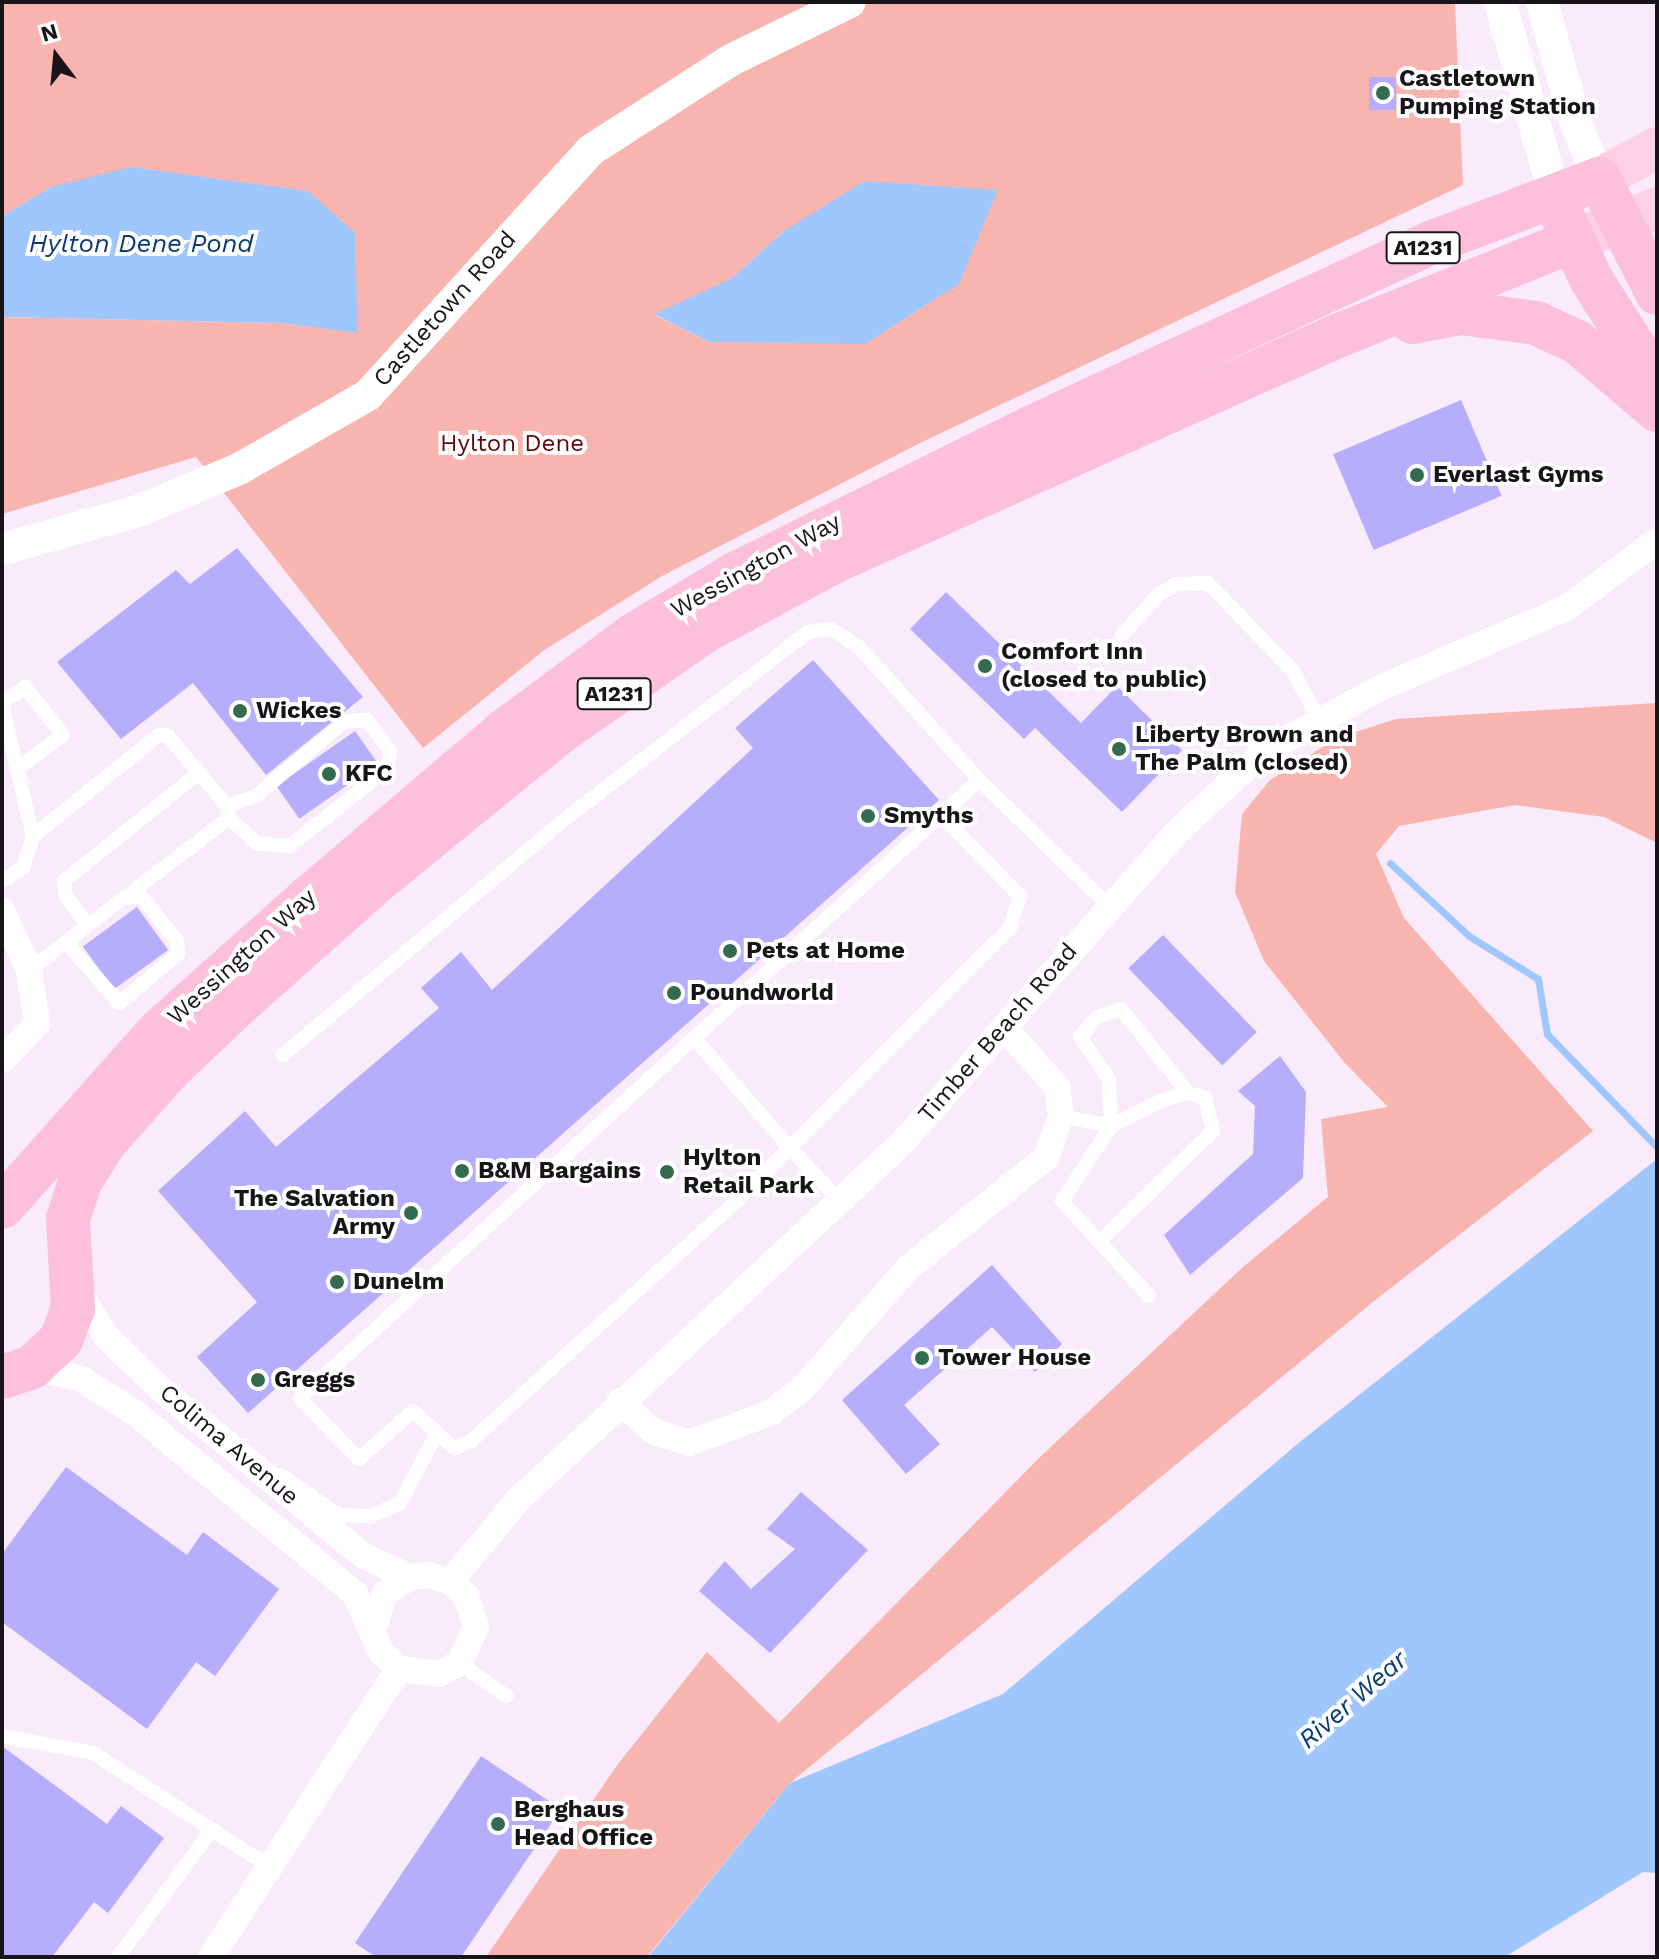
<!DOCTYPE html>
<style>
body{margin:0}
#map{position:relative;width:1659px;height:1959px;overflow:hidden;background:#f9ebfc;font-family:"Work Sans",sans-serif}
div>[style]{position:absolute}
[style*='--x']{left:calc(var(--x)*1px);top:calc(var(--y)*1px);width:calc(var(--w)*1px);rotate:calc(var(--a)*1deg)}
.green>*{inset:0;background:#f8b5af}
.water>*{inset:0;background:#9fc6fd}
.stream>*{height:7px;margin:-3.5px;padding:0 3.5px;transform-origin:3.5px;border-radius:3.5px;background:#9fc6fd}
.building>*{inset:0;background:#b6adfc;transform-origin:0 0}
.service>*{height:14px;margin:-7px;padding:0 7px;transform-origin:7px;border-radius:7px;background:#fff}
.minor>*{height:26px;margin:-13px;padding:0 13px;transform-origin:13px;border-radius:13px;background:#fff}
.tertiary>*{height:32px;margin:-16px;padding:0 16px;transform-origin:16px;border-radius:16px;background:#fff}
.primary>*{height:42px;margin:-21px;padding:0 21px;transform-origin:21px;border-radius:21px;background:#fdd0e3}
.trunk>*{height:44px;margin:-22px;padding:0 22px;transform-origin:22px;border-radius:22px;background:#fcc0da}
.dots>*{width:22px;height:22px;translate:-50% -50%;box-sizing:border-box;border:4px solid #fff;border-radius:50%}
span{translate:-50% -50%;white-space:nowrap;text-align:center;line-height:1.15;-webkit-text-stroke:8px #fff;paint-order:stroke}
.shield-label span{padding:2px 6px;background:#fff;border:2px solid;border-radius:6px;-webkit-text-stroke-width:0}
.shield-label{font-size:22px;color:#19141a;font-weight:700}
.poi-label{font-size:24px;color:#19141a;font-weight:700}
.left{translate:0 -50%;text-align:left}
.right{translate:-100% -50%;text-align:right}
.street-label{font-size:24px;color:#19141a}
.park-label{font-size:24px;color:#5c0a0f}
.water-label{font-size:26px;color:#0b3a76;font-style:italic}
.frame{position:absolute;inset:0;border:4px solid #19141a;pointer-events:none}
.north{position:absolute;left:16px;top:16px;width:80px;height:80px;-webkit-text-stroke:6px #fff;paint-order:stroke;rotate:344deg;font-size:22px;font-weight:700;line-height:32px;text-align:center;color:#19141a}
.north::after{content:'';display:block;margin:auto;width:28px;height:36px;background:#19141a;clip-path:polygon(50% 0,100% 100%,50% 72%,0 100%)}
</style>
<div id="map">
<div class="green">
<div style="clip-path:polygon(evenodd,2px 2px,1455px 2px,1463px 185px,918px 444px,662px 576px,543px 651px,423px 748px,196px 457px,2px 514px,2px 317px,281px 323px,357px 332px,355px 233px,51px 187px,2px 216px,2px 2px,785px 230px,709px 342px,655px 315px,731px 279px,785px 230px)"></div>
<div style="clip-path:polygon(1657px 703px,1657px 843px,1604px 817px,1515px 805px,1399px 826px,1376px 854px,1404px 918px,1593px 1131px,1374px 1301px,790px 1783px,647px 1957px,486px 1957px,618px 1764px,707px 1652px,779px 1723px,1039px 1458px,1243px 1267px,1328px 1197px,1321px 1119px,1388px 1107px,1344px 1062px,1264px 961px,1235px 892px,1242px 814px,1270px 780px,1337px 738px,1396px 719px)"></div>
</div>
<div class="water">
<div style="clip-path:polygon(131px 167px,308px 191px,355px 233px,358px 333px,281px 323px,2px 317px,2px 216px,51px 187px)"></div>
<div style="clip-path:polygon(865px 181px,998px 190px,959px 284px,865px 344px,709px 342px,654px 314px,731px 279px,785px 230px)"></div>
<div style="clip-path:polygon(1657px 1159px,1657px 1873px,1643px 1872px,1505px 1957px,648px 1957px,790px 1783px,1003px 1694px,1301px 1441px)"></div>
</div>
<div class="stream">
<div style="--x:1390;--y:863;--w:108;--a:42.7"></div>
<div style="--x:1469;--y:936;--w:81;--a:31.9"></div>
<div style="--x:1538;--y:979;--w:56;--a:80.7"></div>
<div style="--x:1547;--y:1034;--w:158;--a:45.8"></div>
</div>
<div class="building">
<div style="left:1369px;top:77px;width:27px;height:33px"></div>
<div style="left:1461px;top:400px;width:104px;height:139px;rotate:67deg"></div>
<div style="clip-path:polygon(237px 548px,363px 697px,266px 775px,193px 683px,121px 739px,57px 662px,176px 570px,190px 584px)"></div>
<div style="clip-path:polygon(946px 592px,1081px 723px,1117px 686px,1182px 750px,1122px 812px,1035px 728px,1024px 739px,910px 629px)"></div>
<div style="clip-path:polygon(813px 660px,939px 800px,248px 1413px,197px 1357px,257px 1302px,158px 1191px,245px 1111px,276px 1147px,439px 1008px,421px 988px,461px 952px,492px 990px,753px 748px,735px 728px)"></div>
<div style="left:355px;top:731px;width:40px;height:96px;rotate:55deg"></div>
<div style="left:137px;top:907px;width:53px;height:67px;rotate:54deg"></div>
<div style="left:1163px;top:935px;width:135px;height:48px;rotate:46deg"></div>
<div style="clip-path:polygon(1280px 1056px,1306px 1092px,1303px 1178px,1190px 1275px,1164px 1235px,1253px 1154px,1255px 1106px,1238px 1091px)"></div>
<div style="clip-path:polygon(992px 1265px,1062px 1344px,1035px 1372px,992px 1327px,904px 1405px,940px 1444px,906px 1474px,842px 1400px)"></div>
<div style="clip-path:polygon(66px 1467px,187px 1555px,203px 1532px,279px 1589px,215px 1676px,196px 1662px,147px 1729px,2px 1622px,2px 1554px)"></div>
<div style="clip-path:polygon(801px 1492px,868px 1550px,770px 1653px,699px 1591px,725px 1561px,751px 1589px,795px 1549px,767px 1529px)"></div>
<div style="clip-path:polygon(2px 1746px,107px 1824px,121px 1806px,164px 1838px,108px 1913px,94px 1902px,52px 1957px,2px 1957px)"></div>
<div style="clip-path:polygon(481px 1756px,561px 1809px,461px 1957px,376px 1957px,355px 1943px)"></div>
</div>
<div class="service">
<div style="--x:1122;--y:635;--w:55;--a:-47.9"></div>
<div style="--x:1159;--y:594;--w:21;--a:-29"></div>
<div style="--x:1177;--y:584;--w:31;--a:-2"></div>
<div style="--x:1208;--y:583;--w:122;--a:46"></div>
<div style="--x:1293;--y:671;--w:53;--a:62"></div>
<div style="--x:227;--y:806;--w:31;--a:-19"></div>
<div style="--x:256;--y:796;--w:115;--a:-40.1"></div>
<div style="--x:344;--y:722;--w:23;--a:-5"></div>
<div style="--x:367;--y:720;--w:39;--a:53"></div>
<div style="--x:390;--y:751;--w:18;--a:99"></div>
<div style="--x:387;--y:769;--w:124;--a:141.6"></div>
<div style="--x:290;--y:846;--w:32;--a:-176"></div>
<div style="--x:258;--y:844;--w:39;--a:-138"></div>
<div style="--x:941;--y:815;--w:52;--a:-42.6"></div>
<div style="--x:979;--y:780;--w:182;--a:44.1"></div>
<div style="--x:2;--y:881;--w:25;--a:-32"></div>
<div style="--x:23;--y:868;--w:34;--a:-73"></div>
<div style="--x:33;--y:836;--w:69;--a:-103.4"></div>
<div style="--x:17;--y:769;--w:68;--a:-102.8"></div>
<div style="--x:2;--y:703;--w:28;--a:-35"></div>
<div style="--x:25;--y:687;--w:61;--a:51.6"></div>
<div style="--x:63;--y:735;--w:57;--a:143.5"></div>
<div style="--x:88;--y:926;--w:37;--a:-126"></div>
<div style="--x:66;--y:896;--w:15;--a:-98"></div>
<div style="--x:64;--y:881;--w:173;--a:-38.7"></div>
<div style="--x:66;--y:942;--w:81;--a:49"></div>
<div style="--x:119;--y:1003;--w:77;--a:-39.7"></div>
<div style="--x:178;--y:954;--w:13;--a:-94"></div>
<div style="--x:177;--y:941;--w:58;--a:-128.7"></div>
<div style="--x:141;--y:896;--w:14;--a:172"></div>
<div style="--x:29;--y:970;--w:251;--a:-37.2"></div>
<div style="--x:229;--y:818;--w:12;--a:-99"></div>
<div style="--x:227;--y:806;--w:92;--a:-130.1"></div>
<div style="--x:168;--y:736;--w:9;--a:-174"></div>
<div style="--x:159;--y:735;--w:161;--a:141.3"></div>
<div style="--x:694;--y:1038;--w:534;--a:137.58"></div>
<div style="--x:300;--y:1398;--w:85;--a:46"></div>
<div style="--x:359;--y:1459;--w:72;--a:-41.6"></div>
<div style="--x:413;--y:1411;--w:55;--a:42.1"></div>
<div style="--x:454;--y:1448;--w:17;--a:-21"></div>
<div style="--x:470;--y:1442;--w:364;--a:-42.1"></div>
<div style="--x:740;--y:1198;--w:382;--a:-45"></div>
<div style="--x:1010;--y:928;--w:34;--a:-73"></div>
<div style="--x:1020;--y:896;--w:113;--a:-134.3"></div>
<div style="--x:941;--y:815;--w:333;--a:137.9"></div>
<div style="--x:694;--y:1038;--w:146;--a:48.9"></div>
<div style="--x:790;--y:1148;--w:71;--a:46.7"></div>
<div style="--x:283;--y:1055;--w:366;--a:-39.9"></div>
<div style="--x:564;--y:820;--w:308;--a:-37.6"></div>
<div style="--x:808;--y:632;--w:23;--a:-7"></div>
<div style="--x:831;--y:629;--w:33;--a:33"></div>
<div style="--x:859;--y:647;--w:179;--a:47.9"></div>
<div style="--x:1061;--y:1116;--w:51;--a:11.3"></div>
<div style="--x:1111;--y:1126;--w:56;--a:-26.6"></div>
<div style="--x:1161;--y:1101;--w:28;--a:-17"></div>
<div style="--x:1188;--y:1093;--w:18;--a:16"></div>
<div style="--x:1205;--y:1098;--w:34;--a:76"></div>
<div style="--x:1213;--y:1131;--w:158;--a:135.8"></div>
<div style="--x:1149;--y:1296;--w:129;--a:-132.5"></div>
<div style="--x:1062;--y:1201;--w:90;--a:-56.8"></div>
<div style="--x:1111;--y:1126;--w:47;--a:-92.4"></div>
<div style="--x:1109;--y:1079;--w:51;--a:-124.6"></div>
<div style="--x:1080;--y:1037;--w:26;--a:-50"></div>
<div style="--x:1097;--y:1017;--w:25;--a:-18"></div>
<div style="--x:1121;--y:1009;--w:107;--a:51.4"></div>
<div style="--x:281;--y:1475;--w:70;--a:34.6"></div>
<div style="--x:339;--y:1515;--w:31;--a:2"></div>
<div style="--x:370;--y:1516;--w:33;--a:-23"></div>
<div style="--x:400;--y:1503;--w:77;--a:-62.1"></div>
<div style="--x:460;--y:1663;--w:57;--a:35.7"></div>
<div style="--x:2;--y:1736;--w:93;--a:10.6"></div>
<div style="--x:93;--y:1753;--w:211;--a:32.8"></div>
<div style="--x:118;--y:1957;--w:158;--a:-53.5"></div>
</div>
<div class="minor">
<div style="--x:2;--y:911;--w:65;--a:65.4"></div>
<div style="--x:29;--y:970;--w:55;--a:81.6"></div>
<div style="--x:37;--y:1024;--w:50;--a:134.2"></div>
<div style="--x:76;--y:1287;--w:57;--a:58.5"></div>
<div style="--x:106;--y:1336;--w:73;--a:44.4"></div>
<div style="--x:158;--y:1387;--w:266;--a:39.4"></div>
<div style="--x:364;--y:1556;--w:51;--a:24.5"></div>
<div style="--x:32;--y:1367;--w:50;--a:13.8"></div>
<div style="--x:81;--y:1379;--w:64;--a:32.2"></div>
<div style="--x:135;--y:1413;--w:285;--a:39.4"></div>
<div style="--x:355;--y:1594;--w:64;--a:65.9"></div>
<div style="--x:381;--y:1652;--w:25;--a:43"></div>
<div style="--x:399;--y:1669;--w:39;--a:7"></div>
<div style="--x:438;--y:1674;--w:25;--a:-27"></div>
<div style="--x:460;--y:1663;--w:40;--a:-66.6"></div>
<div style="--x:476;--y:1626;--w:32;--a:-108"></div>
<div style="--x:466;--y:1596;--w:21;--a:-139"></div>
<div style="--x:450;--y:1582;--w:23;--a:-162"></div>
<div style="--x:428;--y:1575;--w:18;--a:174"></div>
<div style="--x:410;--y:1577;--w:30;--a:146"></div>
<div style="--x:385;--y:1594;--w:34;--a:109"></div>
<div style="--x:620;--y:1401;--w:46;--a:42.4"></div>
<div style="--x:654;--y:1432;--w:37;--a:17"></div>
<div style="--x:689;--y:1443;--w:86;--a:-20.3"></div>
<div style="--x:770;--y:1413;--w:40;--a:-37"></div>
<div style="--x:802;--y:1389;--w:161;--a:-48.8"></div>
<div style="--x:908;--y:1268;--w:176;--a:-38.6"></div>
<div style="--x:1046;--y:1158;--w:45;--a:-70.3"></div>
<div style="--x:1061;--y:1116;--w:29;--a:-98"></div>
<div style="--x:1057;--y:1087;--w:80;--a:-131.5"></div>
<div style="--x:450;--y:1582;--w:108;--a:-50.3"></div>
<div style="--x:519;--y:1499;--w:523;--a:-42.91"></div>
<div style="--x:902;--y:1143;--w:412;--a:-48.5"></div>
<div style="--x:1175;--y:834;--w:120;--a:-43"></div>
<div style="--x:1263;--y:752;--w:133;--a:-28.7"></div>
<div style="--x:1380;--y:688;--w:202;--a:-23.3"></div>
<div style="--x:1566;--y:608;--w:113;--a:-36.4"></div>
<div style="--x:211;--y:1957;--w:344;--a:-56.9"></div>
</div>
<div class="tertiary">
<div style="--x:1500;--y:2;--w:203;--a:74.2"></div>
<div style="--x:1542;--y:2;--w:123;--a:74.5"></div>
<div style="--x:1575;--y:121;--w:63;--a:67.5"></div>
<div style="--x:2;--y:549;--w:141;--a:-15.6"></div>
<div style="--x:138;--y:511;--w:109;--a:-22.6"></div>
<div style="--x:239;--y:469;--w:149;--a:-29.8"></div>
<div style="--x:368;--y:395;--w:331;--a:-47.7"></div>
<div style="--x:591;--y:150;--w:166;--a:-32.7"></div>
<div style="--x:731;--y:60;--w:132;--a:-26"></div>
</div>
<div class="primary">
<div style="--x:1599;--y:179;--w:66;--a:-28.1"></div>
<div style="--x:1573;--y:241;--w:90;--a:-21.4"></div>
</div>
<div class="trunk">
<div style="--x:1562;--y:215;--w:70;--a:65.6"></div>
<div style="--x:1591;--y:279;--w:123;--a:57.6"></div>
<div style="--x:1412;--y:322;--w:50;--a:-10.4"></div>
<div style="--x:1461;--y:313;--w:76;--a:7.6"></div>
<div style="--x:1536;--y:323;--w:45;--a:24.9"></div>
<div style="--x:1577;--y:342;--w:105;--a:40.4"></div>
<div style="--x:2;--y:1207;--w:236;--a:-48.3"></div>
<div style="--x:159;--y:1031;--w:198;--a:-41.7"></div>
<div style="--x:307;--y:899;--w:257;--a:-40.4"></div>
<div style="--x:503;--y:732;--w:164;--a:-36.6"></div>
<div style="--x:635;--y:634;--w:114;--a:-31"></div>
<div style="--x:733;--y:575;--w:334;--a:-26.3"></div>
<div style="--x:1032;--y:427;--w:442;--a:-24.8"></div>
<div style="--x:1433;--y:242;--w:178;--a:-20.8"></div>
<div style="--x:1599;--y:179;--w:128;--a:63"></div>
<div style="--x:2;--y:1377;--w:32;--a:-18"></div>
<div style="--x:32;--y:1367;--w:40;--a:-43"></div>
<div style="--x:61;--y:1340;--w:33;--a:-69"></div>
<div style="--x:73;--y:1309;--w:90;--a:-93.2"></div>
<div style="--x:68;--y:1219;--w:39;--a:-72"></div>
<div style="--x:80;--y:1182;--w:46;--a:-58.4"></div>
<div style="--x:104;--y:1143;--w:99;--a:-48.3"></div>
<div style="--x:170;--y:1069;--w:99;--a:-43.4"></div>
<div style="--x:242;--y:1001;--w:179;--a:-41.6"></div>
<div style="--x:376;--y:882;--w:237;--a:-39.2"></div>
<div style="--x:560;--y:732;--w:177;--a:-34.9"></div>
<div style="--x:705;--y:631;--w:145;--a:-28.3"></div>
<div style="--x:833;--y:562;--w:550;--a:-24.14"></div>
<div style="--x:1335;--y:337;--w:257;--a:-22"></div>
</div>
<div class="dots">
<div style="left:1383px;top:93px;background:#346a50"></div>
<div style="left:1417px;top:475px;background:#346a50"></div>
<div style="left:985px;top:666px;background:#346a50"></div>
<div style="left:240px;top:711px;background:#346a50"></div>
<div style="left:1119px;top:749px;background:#346a50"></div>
<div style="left:329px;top:774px;background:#346a50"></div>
<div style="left:868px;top:816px;background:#346a50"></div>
<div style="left:730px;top:951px;background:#346a50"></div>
<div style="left:674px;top:993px;background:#346a50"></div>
<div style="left:462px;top:1171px;background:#346a50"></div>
<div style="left:667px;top:1172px;background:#346a50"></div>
<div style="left:411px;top:1213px;background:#346a50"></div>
<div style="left:337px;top:1282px;background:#346a50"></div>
<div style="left:922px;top:1358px;background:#346a50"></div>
<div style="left:258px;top:1380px;background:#346a50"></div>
<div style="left:498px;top:1824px;background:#346a50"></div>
</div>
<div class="shield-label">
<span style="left:1423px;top:248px">A1231</span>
<span style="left:614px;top:694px">A1231</span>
</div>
<div class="poi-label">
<span class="left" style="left:1399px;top:93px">Castletown<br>Pumping Station</span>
<span class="left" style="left:1433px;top:475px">Everlast Gyms</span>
<span class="left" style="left:1001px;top:666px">Comfort Inn<br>(closed to public)</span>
<span class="left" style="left:256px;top:711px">Wickes</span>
<span class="left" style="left:1135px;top:749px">Liberty Brown and<br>The Palm (closed)</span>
<span class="left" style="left:345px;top:774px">KFC</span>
<span class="left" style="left:884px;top:816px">Smyths</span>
<span class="left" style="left:746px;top:951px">Pets at Home</span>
<span class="left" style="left:690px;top:993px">Poundworld</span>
<span class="left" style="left:683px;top:1172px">Hylton<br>Retail Park</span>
<span class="left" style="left:478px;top:1171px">B&amp;M Bargains</span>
<span class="right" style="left:395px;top:1213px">The Salvation<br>Army</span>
<span class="left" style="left:353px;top:1282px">Dunelm</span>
<span class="left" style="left:938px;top:1358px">Tower House</span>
<span class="left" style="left:274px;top:1380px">Greggs</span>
<span class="left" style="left:514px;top:1824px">Berghaus<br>Head Office</span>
</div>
<div class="street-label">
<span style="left:445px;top:309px;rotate:-48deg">Castletown Road</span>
<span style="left:756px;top:566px;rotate:-29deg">Wessington Way</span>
<span style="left:242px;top:957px;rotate:-42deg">Wessington Way</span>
<span style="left:998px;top:1033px;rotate:-49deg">Timber Beach Road</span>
<span style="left:229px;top:1445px;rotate:40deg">Colima Avenue</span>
</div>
<div class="park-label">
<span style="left:512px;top:444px">Hylton Dene</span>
</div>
<div class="water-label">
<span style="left:141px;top:244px">Hylton Dene Pond</span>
<span style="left:1353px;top:1700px;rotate:-41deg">River Wear</span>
</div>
<div class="frame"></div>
<div class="north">N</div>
</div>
